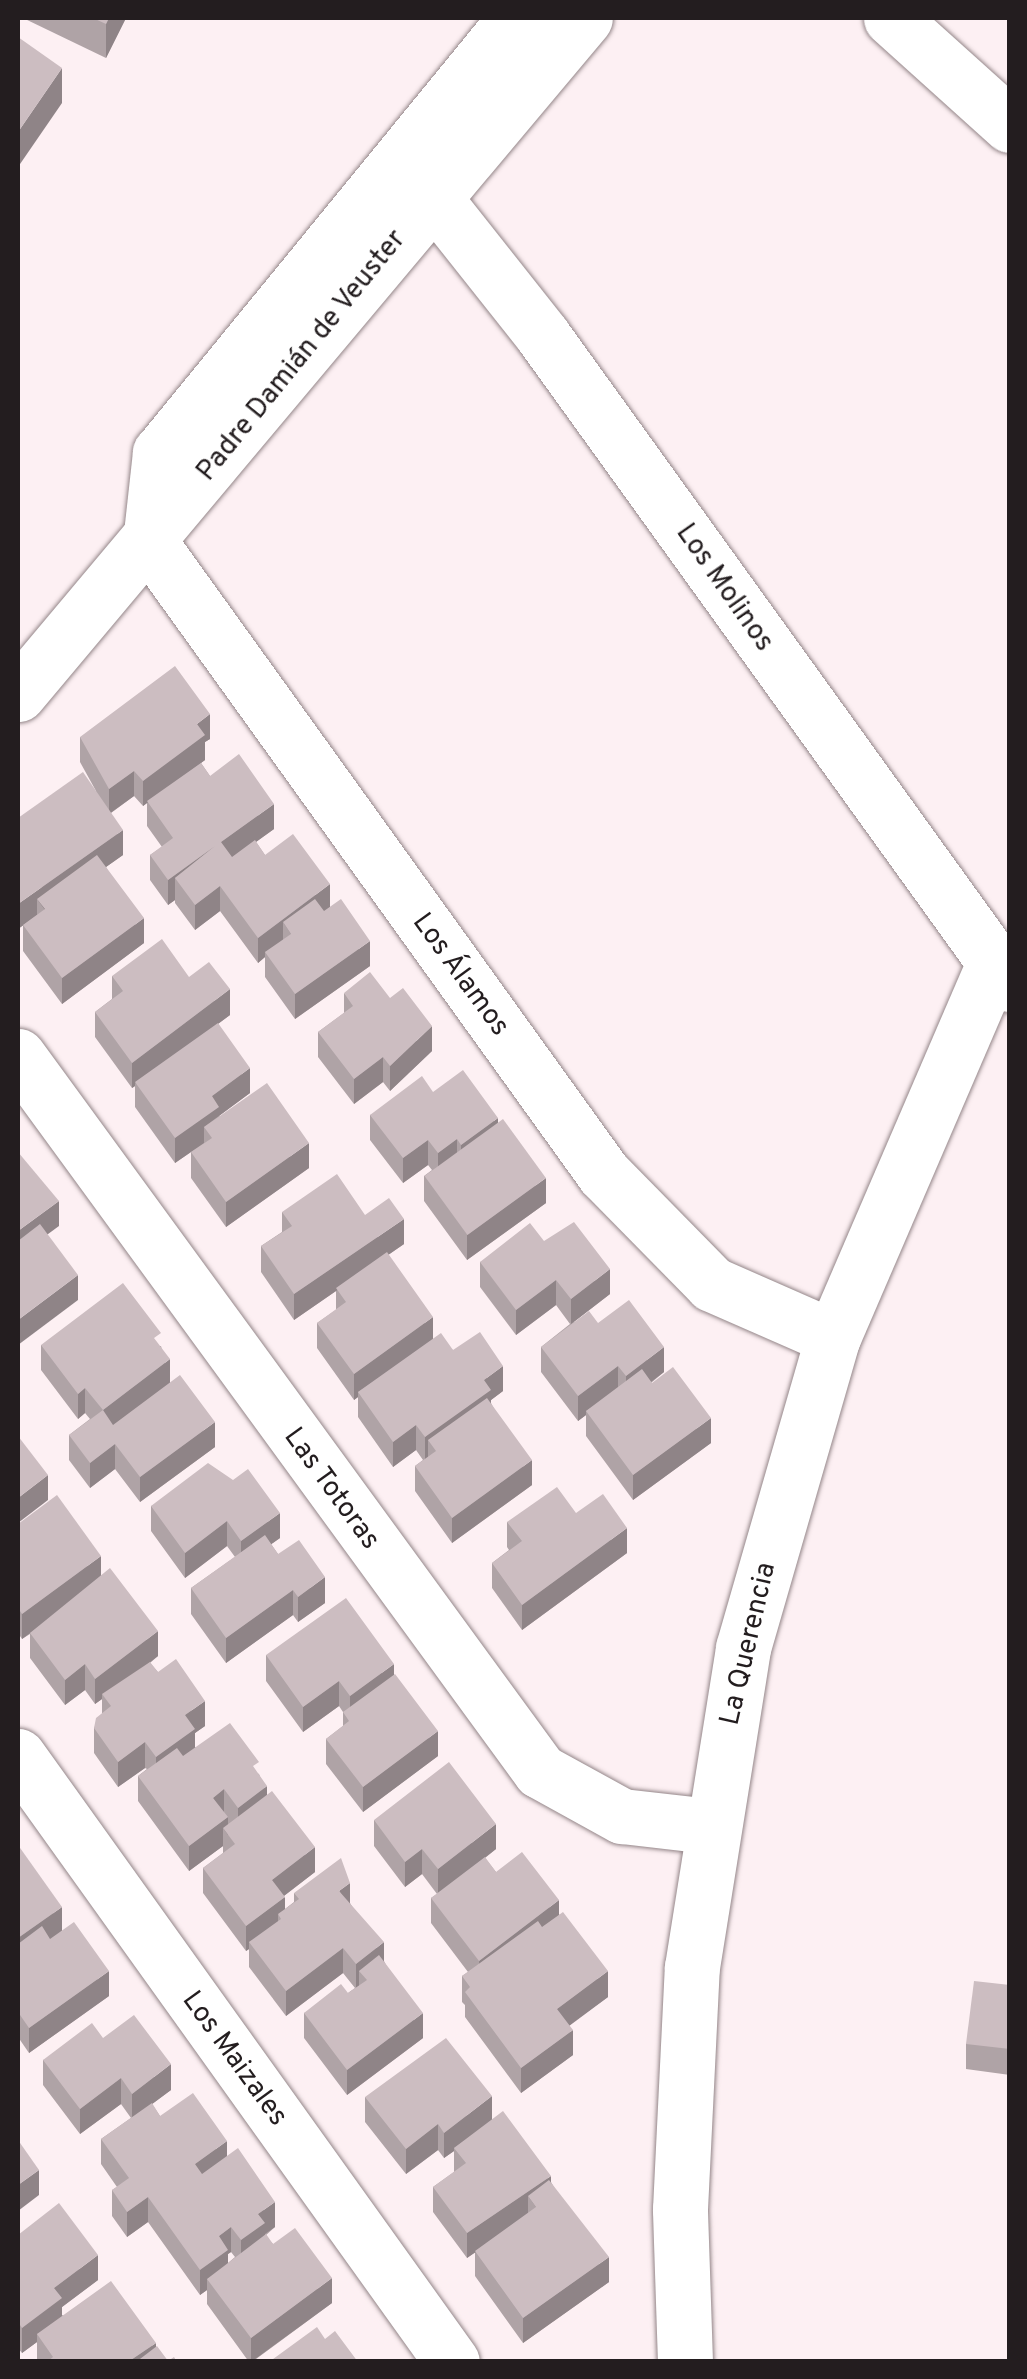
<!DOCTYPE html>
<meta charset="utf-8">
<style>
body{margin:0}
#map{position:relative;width:1027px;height:2379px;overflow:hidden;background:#fdf0f3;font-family:Overpass,sans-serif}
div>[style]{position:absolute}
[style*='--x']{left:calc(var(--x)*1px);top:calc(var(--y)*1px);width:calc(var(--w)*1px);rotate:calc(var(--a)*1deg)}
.roads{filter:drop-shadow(0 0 2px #948689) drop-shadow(0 0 2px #948689)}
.minor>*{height:55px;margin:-27.5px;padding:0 27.5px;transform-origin:27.5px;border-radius:27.5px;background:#fff}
.wall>*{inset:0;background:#afa3a6}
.shaded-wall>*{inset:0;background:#8f8487}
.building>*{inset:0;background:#ccbdc1;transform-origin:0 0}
span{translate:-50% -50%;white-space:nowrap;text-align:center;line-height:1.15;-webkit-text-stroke:10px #fff;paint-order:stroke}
.street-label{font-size:28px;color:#231d1f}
.frame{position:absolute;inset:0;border:20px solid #231d1f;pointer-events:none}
</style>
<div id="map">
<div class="roads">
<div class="minor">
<div style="--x:891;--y:18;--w:160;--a:42"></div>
<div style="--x:433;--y:197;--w:177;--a:51.6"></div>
<div style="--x:543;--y:336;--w:799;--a:54.22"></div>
<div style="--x:150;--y:543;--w:777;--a:54.27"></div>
<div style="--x:604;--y:1174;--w:154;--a:45.5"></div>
<div style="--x:712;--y:1284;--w:132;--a:23.7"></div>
<div style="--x:150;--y:543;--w:91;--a:-83.7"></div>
<div style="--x:160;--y:453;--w:537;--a:-50.74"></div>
<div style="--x:500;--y:37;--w:37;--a:-31"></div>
<div style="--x:18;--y:694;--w:882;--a:-50.01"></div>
<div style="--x:18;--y:1056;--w:885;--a:53.87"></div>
<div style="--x:540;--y:1771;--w:94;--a:28.8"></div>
<div style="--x:622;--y:1816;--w:89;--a:6.5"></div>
<div style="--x:18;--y:1756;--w:745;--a:54.39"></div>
<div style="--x:685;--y:2362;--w:153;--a:-91.9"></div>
<div style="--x:680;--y:2209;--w:242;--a:-87.2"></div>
<div style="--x:692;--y:1967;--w:323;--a:-80.9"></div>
<div style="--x:743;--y:1648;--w:324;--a:-73.9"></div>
<div style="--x:833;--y:1337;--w:404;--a:-66.7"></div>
</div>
</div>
<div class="wall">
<div style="clip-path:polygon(23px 18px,126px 18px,106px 58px)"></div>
<div style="clip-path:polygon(80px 737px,210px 739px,205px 742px,205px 760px,201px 763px,210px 776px,274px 829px,256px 842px,265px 855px,330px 907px,370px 966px,295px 1019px,265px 977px,265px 957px,258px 963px,220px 911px,195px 930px,175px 903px,175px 900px,168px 905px,150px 880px,150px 855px,162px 847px,147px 826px,147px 803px,143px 806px,134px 796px,111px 813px,123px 855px,106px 867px,144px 943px,62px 1004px,23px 951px,23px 925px,28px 922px,18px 929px,96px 791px,80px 762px)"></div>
<div style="clip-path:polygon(112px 976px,189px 977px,230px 1015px,218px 1024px,250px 1093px,219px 1116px,309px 1168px,226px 1227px,191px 1178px,191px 1152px,204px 1143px,175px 1163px,135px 1107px,135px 1086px,132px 1088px,95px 1037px,95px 1012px,112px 999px)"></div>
<div style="clip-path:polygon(344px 993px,432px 1051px,390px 1091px,383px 1082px,354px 1104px,318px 1057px,318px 1032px,344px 1013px)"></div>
<div style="clip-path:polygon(433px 1092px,498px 1123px,546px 1203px,467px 1260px,424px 1201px,424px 1176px,432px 1170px,428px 1165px,403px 1183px,370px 1140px,370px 1115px)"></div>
<div style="clip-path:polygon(282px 1212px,404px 1244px,388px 1255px,433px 1339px,453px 1350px,503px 1391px,491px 1400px,491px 1403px,532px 1485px,452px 1543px,415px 1491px,415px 1466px,423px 1460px,416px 1450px,393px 1467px,358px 1417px,358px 1397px,354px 1400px,317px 1348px,317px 1323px,336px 1310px,336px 1291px,294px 1320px,261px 1272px,261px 1246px,282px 1232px)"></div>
<div style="clip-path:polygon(544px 1241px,610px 1294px,574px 1322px,598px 1323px,664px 1372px,651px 1383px,711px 1443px,633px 1500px,586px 1436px,586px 1415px,578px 1421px,541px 1372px,541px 1347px,570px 1324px,556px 1305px,516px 1335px,480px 1287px,480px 1262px)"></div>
<div style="clip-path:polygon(41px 1345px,161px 1346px,170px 1383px,215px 1447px,140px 1502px,115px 1469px,90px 1488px,69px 1460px,69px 1435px,90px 1419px,85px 1413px,78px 1419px,41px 1370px)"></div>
<div style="clip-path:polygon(233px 1480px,280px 1538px,271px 1544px,278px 1554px,325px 1603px,298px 1622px,293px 1615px,226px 1663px,191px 1614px,191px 1588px,235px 1557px,227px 1546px,185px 1578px,151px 1531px,151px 1506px)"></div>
<div style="clip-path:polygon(576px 1513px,627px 1553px,522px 1630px,492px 1588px,492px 1563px,509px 1550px,507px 1547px,507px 1522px)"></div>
<div style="clip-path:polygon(18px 1524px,101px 1575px,158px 1656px,150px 1663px,205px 1726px,195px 1733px,195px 1747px,259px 1774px,267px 1795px,315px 1872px,284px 1896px,285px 1909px,294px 1902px,294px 1893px,350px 1903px,384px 1961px,423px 2038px,347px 2095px,304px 2038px,304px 2013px,348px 1993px,355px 1988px,343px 1973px,286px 2016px,249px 1967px,249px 1949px,246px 1951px,203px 1893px,203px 1868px,223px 1853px,223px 1846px,189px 1871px,138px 1801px,138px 1776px,147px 1769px,145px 1768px,118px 1787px,94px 1753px,94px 1728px,102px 1714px,102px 1699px,95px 1704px,85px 1690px,65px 1705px,30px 1658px,30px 1634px,22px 1639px,18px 1633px)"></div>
<div style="clip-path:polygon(266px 1655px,394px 1675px,438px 1756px,363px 1812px,326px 1764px,326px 1739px,343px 1726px,343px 1712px,339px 1706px,303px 1732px,266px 1681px)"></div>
<div style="clip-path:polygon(374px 1820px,496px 1849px,485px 1858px,496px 1872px,559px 1914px,608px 1997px,569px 2025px,573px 2055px,521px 2093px,465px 2017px,465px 2005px,462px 2002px,462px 1976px,468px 1972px,431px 1923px,431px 1898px,437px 1894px,422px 1874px,405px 1887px,374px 1846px)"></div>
<div style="clip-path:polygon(18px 1845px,62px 1931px,109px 1996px,29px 2053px,18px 2037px)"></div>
<div style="clip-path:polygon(1010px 1985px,1010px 2075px,966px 2069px,966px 2044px)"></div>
<div style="clip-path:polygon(evenodd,103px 2038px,171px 2090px,152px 2104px,160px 2116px,227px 2156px,275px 2227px,265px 2236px,332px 2303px,252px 2362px,249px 2362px,207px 2304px,207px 2290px,200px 2295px,148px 2222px,127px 2237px,112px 2216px,112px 2190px,117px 2187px,101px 2164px,101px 2139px,131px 2118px,121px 2104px,80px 2134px,43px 2085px,43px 2060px,103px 2038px,231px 2252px,235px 2257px,228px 2263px,228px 2254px,231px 2252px)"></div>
<div style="clip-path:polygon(365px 2097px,492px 2120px,551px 2182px,609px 2282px,523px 2343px,475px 2276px,475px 2252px,467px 2258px,433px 2212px,433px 2187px,454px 2172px,454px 2151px,444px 2158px,438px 2150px,406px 2174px,365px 2122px)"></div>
<div style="clip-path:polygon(18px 2235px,98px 2280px,62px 2307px,62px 2315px,156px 2347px,168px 2361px,177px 2362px,38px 2362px,37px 2359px,37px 2342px,22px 2353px,18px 2348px)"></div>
</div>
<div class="shaded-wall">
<div style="clip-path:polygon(109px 18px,126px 18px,106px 58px,106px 24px)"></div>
<div style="clip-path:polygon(62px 68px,62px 103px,18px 167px,18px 132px)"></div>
<div style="clip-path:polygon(210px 714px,210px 739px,205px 742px,205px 760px,143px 806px,143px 781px,197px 724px)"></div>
<div style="clip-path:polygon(134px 771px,134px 796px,109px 814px,109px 789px)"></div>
<div style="clip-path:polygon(274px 804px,274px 829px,221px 867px,221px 842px)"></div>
<div style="clip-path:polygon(123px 830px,123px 855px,45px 910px,37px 899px,37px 915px,18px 929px,18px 904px)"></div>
<div style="clip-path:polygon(215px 846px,175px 878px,175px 900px,168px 905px,168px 880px)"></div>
<div style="clip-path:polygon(330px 884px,330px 909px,291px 934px,283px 922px,283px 944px,265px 952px,265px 957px,258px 963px,258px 938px)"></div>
<div style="clip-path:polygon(220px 886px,220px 911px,195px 930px,195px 905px)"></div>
<div style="clip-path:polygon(144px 918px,144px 943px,62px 1004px,62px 978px)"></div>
<div style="clip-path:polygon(370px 941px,370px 966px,295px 1019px,295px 994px)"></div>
<div style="clip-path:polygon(230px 989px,230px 1015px,136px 1084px,135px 1082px,135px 1086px,132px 1088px,132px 1063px)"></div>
<div style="clip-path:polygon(432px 1026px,432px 1051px,390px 1091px,390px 1066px)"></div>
<div style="clip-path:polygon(383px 1057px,383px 1082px,354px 1104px,354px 1079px)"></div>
<div style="clip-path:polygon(250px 1068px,250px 1093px,204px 1127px,204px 1143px,175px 1163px,175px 1138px,212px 1096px)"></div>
<div style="clip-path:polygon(498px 1118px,498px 1143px,461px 1170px,461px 1145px)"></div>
<div style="clip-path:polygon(457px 1139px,457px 1164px,438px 1178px,438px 1153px)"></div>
<div style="clip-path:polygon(428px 1140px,428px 1165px,403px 1183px,403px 1158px)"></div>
<div style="clip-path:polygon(309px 1143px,309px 1168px,226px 1227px,226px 1202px)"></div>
<div style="clip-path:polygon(546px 1178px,546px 1203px,467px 1260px,467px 1235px)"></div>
<div style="clip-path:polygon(59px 1201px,59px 1226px,18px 1256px,18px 1231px)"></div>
<div style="clip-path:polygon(404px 1219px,404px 1244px,294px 1320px,294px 1294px)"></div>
<div style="clip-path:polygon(610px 1269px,610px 1294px,571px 1324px,571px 1299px)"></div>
<div style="clip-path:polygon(78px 1275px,78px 1300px,18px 1345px,18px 1320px)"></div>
<div style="clip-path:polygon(556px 1280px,556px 1305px,516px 1335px,516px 1310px)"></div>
<div style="clip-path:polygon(433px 1317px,433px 1342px,358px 1392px,358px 1397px,354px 1400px,354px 1374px)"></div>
<div style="clip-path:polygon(664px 1347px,664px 1372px,626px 1401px,626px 1376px)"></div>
<div style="clip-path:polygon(170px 1359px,170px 1384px,103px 1435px,103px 1410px)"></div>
<div style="clip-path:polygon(503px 1366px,503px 1391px,491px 1400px,491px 1415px,428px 1440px,428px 1460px,425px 1462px,425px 1437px,484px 1380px)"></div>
<div style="clip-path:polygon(618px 1366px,618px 1391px,586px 1411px,586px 1415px,578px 1421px,578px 1396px)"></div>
<div style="clip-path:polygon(85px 1388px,85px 1413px,78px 1419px,78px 1394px)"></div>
<div style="clip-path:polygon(711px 1418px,711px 1443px,633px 1500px,633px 1475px)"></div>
<div style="clip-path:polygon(215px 1422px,215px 1447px,140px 1502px,140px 1477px)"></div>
<div style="clip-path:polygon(416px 1425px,416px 1450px,393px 1467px,393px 1442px)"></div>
<div style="clip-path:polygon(115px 1444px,115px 1469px,90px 1488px,90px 1463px)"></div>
<div style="clip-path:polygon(532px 1460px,532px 1485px,452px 1543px,452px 1518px)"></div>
<div style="clip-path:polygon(48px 1475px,48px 1500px,18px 1523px,18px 1498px)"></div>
<div style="clip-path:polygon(280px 1513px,280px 1538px,241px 1566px,241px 1541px)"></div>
<div style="clip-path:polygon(227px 1521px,227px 1546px,185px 1578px,185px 1553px)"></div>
<div style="clip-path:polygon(627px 1528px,627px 1553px,522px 1630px,522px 1605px)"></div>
<div style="clip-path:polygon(101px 1556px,101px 1581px,22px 1639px,22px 1614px)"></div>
<div style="clip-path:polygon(325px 1577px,325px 1603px,298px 1622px,298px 1597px)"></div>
<div style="clip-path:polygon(293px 1590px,293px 1615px,226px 1663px,226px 1638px)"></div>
<div style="clip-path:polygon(158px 1631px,158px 1656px,105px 1697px,102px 1694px,102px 1699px,95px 1704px,95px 1679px)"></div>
<div style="clip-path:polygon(85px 1664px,85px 1690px,65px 1705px,65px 1680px)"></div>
<div style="clip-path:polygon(394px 1664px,394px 1689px,350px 1721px,350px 1696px)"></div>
<div style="clip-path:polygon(339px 1681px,339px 1706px,303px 1732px,303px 1707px)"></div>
<div style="clip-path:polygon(205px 1701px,205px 1726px,195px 1733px,195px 1754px,156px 1782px,156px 1757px,185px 1715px)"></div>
<div style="clip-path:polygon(438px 1731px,438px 1756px,363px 1812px,363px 1787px)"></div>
<div style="clip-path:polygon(145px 1742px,145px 1768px,118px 1787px,118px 1762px)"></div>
<div style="clip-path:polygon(267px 1786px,267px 1811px,238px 1833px,238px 1808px)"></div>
<div style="clip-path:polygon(224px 1789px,224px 1815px,213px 1798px)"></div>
<div style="clip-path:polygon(228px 1817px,228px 1835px,223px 1828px,223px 1846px,189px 1871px,189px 1846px)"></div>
<div style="clip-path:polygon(496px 1824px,496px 1849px,438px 1894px,438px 1869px)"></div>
<div style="clip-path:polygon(315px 1847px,315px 1872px,272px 1905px,272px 1880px)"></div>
<div style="clip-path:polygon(422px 1849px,422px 1874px,405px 1887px,405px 1862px)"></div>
<div style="clip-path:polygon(350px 1883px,350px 1908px,339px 1891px)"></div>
<div style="clip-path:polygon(285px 1897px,285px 1922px,278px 1914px,278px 1927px,249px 1942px,249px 1949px,246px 1951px,246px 1926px)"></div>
<div style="clip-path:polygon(559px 1900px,559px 1925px,479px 1986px,479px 1961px)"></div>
<div style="clip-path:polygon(62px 1907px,62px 1932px,18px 1964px,18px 1938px)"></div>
<div style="clip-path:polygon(384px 1942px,384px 1967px,359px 1971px,359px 1987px,356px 1989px,356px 1964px)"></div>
<div style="clip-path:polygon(343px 1948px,343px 1973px,286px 2016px,286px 1991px)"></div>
<div style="clip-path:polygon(109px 1971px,109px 1996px,29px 2053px,29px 2028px)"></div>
<div style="clip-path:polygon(608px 1971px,608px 1997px,557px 2035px,557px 2009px)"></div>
<div style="clip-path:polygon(423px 2013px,423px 2038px,347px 2095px,347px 2070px)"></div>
<div style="clip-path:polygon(573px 2030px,573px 2055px,521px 2093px,521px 2068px)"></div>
<div style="clip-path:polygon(171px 2064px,171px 2090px,132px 2119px,132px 2094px)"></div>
<div style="clip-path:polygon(121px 2078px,121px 2104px,80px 2134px,80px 2109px)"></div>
<div style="clip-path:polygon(492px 2096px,492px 2122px,454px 2148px,454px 2151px,444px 2158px,444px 2133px)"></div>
<div style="clip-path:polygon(438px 2124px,438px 2150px,406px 2174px,406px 2149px)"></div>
<div style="clip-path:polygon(227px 2141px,227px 2167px,195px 2189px,195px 2164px)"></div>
<div style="clip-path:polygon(39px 2170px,39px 2195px,18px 2211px,18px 2185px)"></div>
<div style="clip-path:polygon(551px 2176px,551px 2201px,536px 2207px,528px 2196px,528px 2217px,467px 2258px,467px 2233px)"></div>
<div style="clip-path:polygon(148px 2197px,148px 2222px,127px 2237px,127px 2212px)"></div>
<div style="clip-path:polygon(275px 2202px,275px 2227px,265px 2234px,265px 2248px,241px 2265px,241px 2240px,258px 2214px)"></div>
<div style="clip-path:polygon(231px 2227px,231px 2252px,228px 2254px,228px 2275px,207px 2279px,207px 2290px,200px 2295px,200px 2270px,219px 2236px)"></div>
<div style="clip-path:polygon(98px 2255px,98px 2280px,62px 2307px,62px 2323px,37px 2334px,37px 2342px,22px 2353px,22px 2328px,54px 2288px)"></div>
<div style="clip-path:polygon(609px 2257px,609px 2282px,523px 2343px,523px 2318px)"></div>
<div style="clip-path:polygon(332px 2278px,332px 2303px,251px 2362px,251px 2338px)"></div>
<div style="clip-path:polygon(156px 2343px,156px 2362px,128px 2362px)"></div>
</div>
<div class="building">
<div style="clip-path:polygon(93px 18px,109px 18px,106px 24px)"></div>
<div style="clip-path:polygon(18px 37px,62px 68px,18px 132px)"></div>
<div style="clip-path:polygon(175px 666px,210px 714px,197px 724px,205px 735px,143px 781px,134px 771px,109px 789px,80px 737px)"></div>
<div style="clip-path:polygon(239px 754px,274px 804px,221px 842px,232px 857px,255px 840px,265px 855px,293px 834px,330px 884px,258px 938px,220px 886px,195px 905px,175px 878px,215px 846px,168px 880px,150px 855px,173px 838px,147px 801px,201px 763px,210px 776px)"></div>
<div style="clip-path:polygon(83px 772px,123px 830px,18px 904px,18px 818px)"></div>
<div style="clip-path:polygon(97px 855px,144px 918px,62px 978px,23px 925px,45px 909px,37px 899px)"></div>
<div style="clip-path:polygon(315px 899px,324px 911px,341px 899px,370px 941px,295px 994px,265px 952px,291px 934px,283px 922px)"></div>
<div style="clip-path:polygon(162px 939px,189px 977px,209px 962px,230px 989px,132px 1063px,95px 1012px,123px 991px,112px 976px)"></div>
<div style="clip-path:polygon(370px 972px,390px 998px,403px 988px,432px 1026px,390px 1066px,383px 1057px,354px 1079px,318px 1032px,353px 1006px,344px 993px)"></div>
<div style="clip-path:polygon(218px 1023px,250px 1068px,212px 1096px,219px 1107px,175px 1138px,135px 1082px)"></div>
<div style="clip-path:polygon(463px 1070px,498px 1118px,461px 1145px,457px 1139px,438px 1153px,428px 1140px,403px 1158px,370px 1115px,422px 1076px,433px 1092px)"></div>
<div style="clip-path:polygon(267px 1083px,309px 1143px,226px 1202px,191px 1152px,212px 1138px,204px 1127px)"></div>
<div style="left:503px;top:1119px;width:73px;height:97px;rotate:54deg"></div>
<div style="clip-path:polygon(18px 1152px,59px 1201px,18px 1231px)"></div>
<div style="clip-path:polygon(337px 1174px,365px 1215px,389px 1198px,404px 1219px,294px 1294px,261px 1246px,292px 1226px,282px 1212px)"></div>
<div style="clip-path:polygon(574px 1222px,610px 1269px,571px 1299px,556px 1280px,516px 1310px,480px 1262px,530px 1223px,544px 1241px)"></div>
<div style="clip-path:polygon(40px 1224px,78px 1275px,18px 1320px,18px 1241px)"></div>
<div style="clip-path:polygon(387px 1252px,433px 1317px,354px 1374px,317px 1323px,346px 1302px,336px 1288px)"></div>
<div style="clip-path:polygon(123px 1283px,161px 1333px,154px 1338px,170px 1359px,103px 1410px,85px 1388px,78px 1394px,41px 1345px)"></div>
<div style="clip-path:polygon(629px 1300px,664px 1347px,626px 1376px,618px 1366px,578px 1396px,541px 1347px,589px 1311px,598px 1323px)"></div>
<div style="clip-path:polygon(480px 1332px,503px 1366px,484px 1380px,491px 1390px,425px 1437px,416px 1425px,393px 1442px,358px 1392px,441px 1333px,453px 1350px)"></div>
<div style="clip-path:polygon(673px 1367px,711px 1418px,633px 1475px,586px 1411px,642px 1369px,652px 1383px)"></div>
<div style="clip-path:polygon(180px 1375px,215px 1422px,140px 1477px,115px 1444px,90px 1463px,69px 1435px,103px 1410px,113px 1425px)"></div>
<div style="clip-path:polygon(487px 1398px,532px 1460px,452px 1518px,415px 1466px,436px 1451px,428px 1440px)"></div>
<div style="clip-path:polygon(18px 1436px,48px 1475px,18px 1498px)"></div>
<div style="clip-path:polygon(208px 1463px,233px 1480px,248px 1469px,280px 1513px,241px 1541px,227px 1521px,185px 1553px,151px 1506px)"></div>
<div style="clip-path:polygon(557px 1487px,576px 1513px,603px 1494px,627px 1528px,522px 1605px,492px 1563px,522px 1541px,507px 1522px)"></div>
<div style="clip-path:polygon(57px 1495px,101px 1556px,22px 1614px,18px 1608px,18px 1524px)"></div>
<div style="clip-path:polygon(265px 1535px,278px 1554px,299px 1540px,325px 1577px,298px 1597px,293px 1590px,226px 1638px,191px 1588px)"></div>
<div style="clip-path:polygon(110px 1568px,158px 1631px,95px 1679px,85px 1664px,65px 1680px,30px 1633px)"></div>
<div style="clip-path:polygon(346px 1598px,394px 1664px,350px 1696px,339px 1681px,303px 1707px,266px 1655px)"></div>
<div style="clip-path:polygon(176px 1659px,205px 1701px,185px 1715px,195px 1729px,156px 1757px,145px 1742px,118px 1762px,94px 1728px,96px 1718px,111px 1706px,102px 1694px,150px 1662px,158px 1672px)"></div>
<div style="clip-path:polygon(395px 1674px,438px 1731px,363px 1787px,326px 1739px,349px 1721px,343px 1712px)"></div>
<div style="clip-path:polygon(230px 1723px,259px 1762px,253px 1766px,267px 1786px,238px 1808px,224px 1789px,213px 1798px,228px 1817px,189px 1846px,138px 1776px,177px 1748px,183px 1756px)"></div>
<div style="clip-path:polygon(449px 1762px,496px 1824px,438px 1869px,422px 1849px,405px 1862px,374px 1820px)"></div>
<div style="clip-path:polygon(272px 1791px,315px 1847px,272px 1880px,285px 1897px,246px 1926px,203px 1868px,235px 1844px,223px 1828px)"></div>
<div style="clip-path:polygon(18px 1845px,62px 1907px,18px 1938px)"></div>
<div style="clip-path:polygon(522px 1852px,559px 1900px,479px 1961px,431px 1898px,485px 1857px,496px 1872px)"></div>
<div style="clip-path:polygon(341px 1858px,350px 1883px,339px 1891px,384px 1942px,356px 1964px,343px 1948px,286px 1991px,249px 1942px,281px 1919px,278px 1914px,299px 1899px,294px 1893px)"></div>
<div style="clip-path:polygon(563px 1912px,608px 1971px,557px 2009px,573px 2030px,521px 2068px,465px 1992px,470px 1987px,462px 1976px,538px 1921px,542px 1927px)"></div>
<div style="clip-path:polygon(74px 1922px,109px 1971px,29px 2028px,18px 2012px,18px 1944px,42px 1926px,50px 1939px)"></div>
<div style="clip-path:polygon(379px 1955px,423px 2013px,347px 2070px,304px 2013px,341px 1984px,348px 1993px,367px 1980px,359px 1971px)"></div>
<div style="clip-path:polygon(974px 1981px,1010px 1985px,1010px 2049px,966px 2044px)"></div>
<div style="clip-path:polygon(134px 2015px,171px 2064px,132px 2094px,121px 2078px,80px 2109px,43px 2060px,92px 2023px,103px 2038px)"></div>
<div style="clip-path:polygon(446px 2038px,492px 2096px,444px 2133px,438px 2124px,406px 2149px,365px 2097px)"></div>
<div style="clip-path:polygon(193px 2093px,227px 2141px,195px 2164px,202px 2174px,238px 2148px,275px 2202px,258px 2214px,265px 2223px,241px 2240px,231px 2227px,219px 2236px,228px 2250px,200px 2270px,148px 2197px,127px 2212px,112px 2190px,129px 2178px,101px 2139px,152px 2103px,160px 2116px)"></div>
<div style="clip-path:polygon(503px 2111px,551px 2176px,467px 2233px,433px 2187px,466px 2163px,454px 2148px)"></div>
<div style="clip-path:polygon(18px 2140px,39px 2170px,18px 2185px)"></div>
<div style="clip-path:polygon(549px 2180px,609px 2257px,523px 2318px,475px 2251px,536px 2207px,528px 2196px)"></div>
<div style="clip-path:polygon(59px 2203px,98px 2255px,54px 2288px,62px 2298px,22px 2328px,18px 2322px,18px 2235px)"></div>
<div style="clip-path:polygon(295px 2228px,332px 2278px,251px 2338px,207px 2279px,266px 2234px,273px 2244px)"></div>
<div style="clip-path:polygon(111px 2281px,156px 2343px,128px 2362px,47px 2362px,53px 2357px,37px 2334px)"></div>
<div style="clip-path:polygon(317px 2327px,325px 2339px,335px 2331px,358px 2362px,269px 2362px)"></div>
<div style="clip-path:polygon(157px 2346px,168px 2361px,174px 2357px,177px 2362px,136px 2362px)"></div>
</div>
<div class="street-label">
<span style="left:302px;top:356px;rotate:-51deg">Padre Damián de Veuster</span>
<span style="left:724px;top:588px;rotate:55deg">Los Molinos</span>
<span style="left:460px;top:975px;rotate:54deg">Los Álamos</span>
<span style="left:331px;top:1489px;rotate:54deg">Las Totoras</span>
<span style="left:749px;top:1644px;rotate:-77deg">La Querencia</span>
<span style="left:234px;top:2059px;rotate:54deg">Los Maizales</span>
</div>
<div class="frame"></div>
</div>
